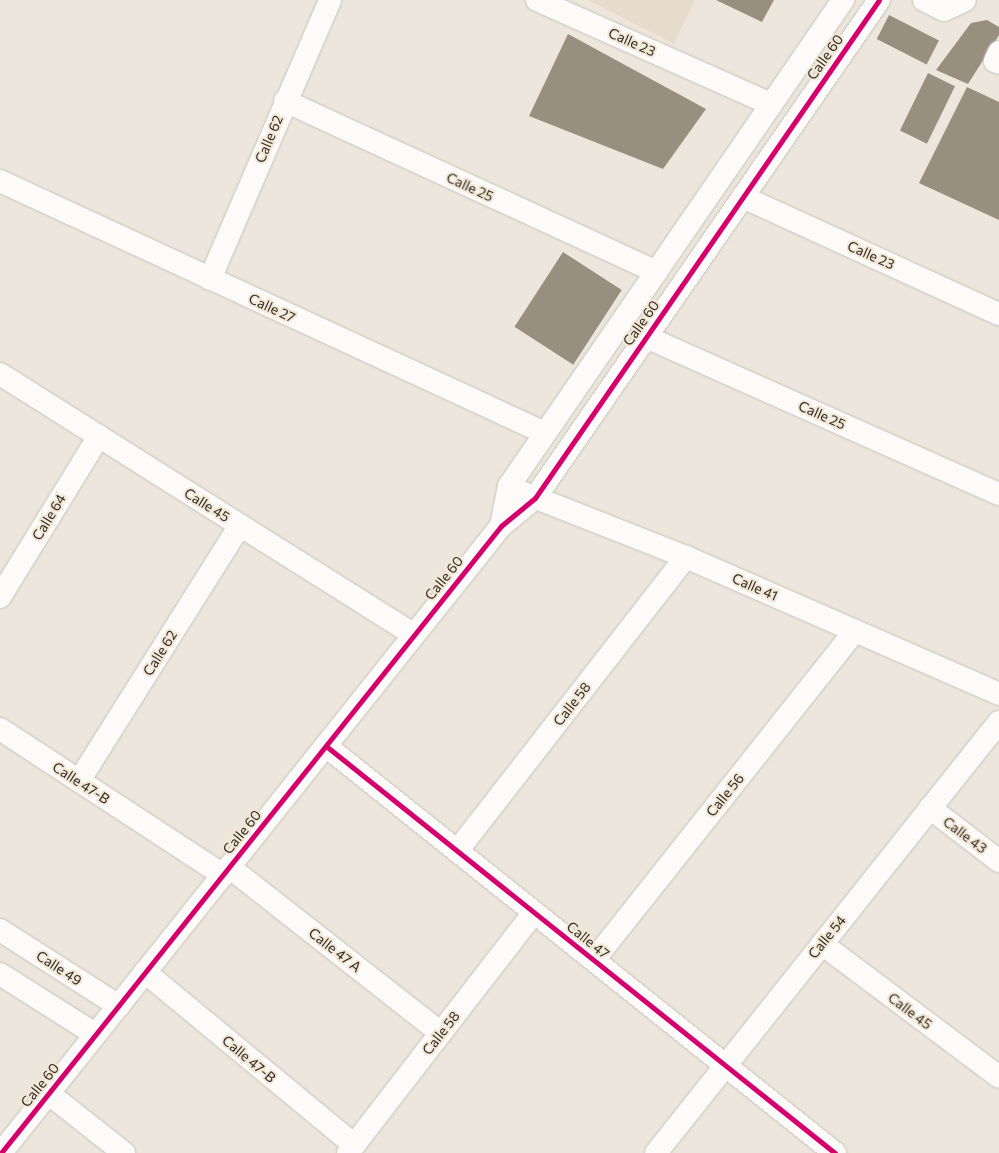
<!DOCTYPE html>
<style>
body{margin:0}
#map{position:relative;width:999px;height:1153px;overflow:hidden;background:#ece6dc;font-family:Commissioner,sans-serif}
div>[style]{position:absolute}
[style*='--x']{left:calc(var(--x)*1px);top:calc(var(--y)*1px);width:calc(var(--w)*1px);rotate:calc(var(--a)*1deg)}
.built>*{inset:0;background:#e7dccb}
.building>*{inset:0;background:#988f7e;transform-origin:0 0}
.roads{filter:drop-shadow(0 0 1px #c9c4bc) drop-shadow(0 0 1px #c9c4bc)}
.minor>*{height:22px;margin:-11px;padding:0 11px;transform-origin:11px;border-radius:11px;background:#fcfbfa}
.cycleway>*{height:5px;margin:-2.5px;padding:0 2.5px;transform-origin:2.5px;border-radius:2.5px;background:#d6006c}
span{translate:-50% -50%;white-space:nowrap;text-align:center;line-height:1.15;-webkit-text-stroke:4px #f3e7d5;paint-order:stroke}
.street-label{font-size:14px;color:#312c25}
</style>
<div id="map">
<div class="built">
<div style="clip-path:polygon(588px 0,695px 0,674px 44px)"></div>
</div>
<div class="building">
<div style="clip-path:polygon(716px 0,774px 0,762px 22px)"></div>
<div style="left:889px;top:15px;width:56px;height:27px;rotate:27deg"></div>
<div style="clip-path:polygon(987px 20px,999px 27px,999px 35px,968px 84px,936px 70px,971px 23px)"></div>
<div style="clip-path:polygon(568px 34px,706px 109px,663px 169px,529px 116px)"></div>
<div style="left:928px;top:73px;width:30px;height:64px;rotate:26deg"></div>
<div style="clip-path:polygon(967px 87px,999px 102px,999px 220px,919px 183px)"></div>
<div style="left:563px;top:252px;width:70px;height:89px;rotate:33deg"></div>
</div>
<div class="roads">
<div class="minor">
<div style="--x:537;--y:0;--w:256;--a:24"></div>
<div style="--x:924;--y:0;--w:22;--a:27"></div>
<div style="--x:944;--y:10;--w:23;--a:-25"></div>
<div style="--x:999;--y:52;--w:10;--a:114"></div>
<div style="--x:995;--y:61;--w:4;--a:27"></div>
<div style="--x:285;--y:101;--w:409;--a:24.7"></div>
<div style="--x:0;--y:181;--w:600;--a:24.82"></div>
<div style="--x:743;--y:197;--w:281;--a:24.6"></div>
<div style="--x:210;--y:279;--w:304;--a:-66.7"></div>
<div style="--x:646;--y:337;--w:386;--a:24"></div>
<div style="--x:0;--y:374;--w:489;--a:32.2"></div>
<div style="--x:521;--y:492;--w:177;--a:21.5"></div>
<div style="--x:686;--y:557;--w:342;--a:23.6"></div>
<div style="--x:501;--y:526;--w:41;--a:-78.7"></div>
<div style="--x:509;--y:486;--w:590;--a:-55.5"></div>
<div style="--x:0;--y:597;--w:189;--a:-58.4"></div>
<div style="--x:0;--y:729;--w:267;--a:33.2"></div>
<div style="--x:326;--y:746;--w:652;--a:38.65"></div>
<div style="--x:79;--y:781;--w:302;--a:-57.8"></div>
<div style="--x:930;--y:808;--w:87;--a:37.5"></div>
<div style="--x:457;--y:851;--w:373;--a:-52.1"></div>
<div style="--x:229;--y:867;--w:269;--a:38.1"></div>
<div style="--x:0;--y:930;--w:141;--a:32.6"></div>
<div style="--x:822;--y:944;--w:221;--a:36.9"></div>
<div style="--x:594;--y:960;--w:420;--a:-51.6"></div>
<div style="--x:145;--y:972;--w:271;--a:39.6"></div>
<div style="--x:0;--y:974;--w:112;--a:32.3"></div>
<div style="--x:48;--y:1093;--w:97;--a:38.3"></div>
<div style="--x:1;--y:1153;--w:802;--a:-51.43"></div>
<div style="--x:501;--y:526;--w:44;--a:-39.5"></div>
<div style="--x:535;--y:498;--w:605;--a:-55.36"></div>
<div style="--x:348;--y:1153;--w:304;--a:-52.3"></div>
<div style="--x:656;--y:1153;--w:551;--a:-51.49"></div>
</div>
</div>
<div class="cycleway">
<div style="--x:326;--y:746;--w:652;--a:38.65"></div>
<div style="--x:1;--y:1153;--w:802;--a:-51.43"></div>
<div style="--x:501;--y:526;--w:44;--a:-39.5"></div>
<div style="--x:535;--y:498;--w:605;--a:-55.36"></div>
</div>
<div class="street-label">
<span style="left:632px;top:42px;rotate:24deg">Calle 23</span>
<span style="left:825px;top:57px;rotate:-55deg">Calle 60</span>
<span style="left:269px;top:139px;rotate:-67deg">Calle 62</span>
<span style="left:470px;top:187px;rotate:25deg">Calle 25</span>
<span style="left:871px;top:255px;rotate:24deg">Calle 23</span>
<span style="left:272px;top:308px;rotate:25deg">Calle 27</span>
<span style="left:641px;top:323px;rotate:-55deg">Calle 60</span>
<span style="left:822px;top:415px;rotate:24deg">Calle 25</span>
<span style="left:207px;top:505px;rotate:32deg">Calle 45</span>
<span style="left:49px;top:517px;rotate:-59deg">Calle 64</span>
<span style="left:444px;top:578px;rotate:-51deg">Calle 60</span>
<span style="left:755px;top:587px;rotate:24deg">Calle 41</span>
<span style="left:160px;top:653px;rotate:-58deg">Calle 62</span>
<span style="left:572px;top:704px;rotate:-52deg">Calle 58</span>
<span style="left:81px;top:783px;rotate:33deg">Calle 47-B</span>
<span style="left:725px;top:795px;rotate:-51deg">Calle 56</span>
<span style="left:242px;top:832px;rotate:-51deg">Calle 60</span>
<span style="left:965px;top:835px;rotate:37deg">Calle 43</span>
<span style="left:827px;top:937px;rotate:-51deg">Calle 54</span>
<span style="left:588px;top:940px;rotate:39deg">Calle 47</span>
<span style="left:335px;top:950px;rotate:38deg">Calle 47 A</span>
<span style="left:59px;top:968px;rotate:33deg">Calle 49</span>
<span style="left:910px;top:1011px;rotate:37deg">Calle 45</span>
<span style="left:441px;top:1033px;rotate:-52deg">Calle 58</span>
<span style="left:249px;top:1059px;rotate:40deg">Calle 47-B</span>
<span style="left:40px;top:1085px;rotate:-51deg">Calle 60</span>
</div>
</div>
